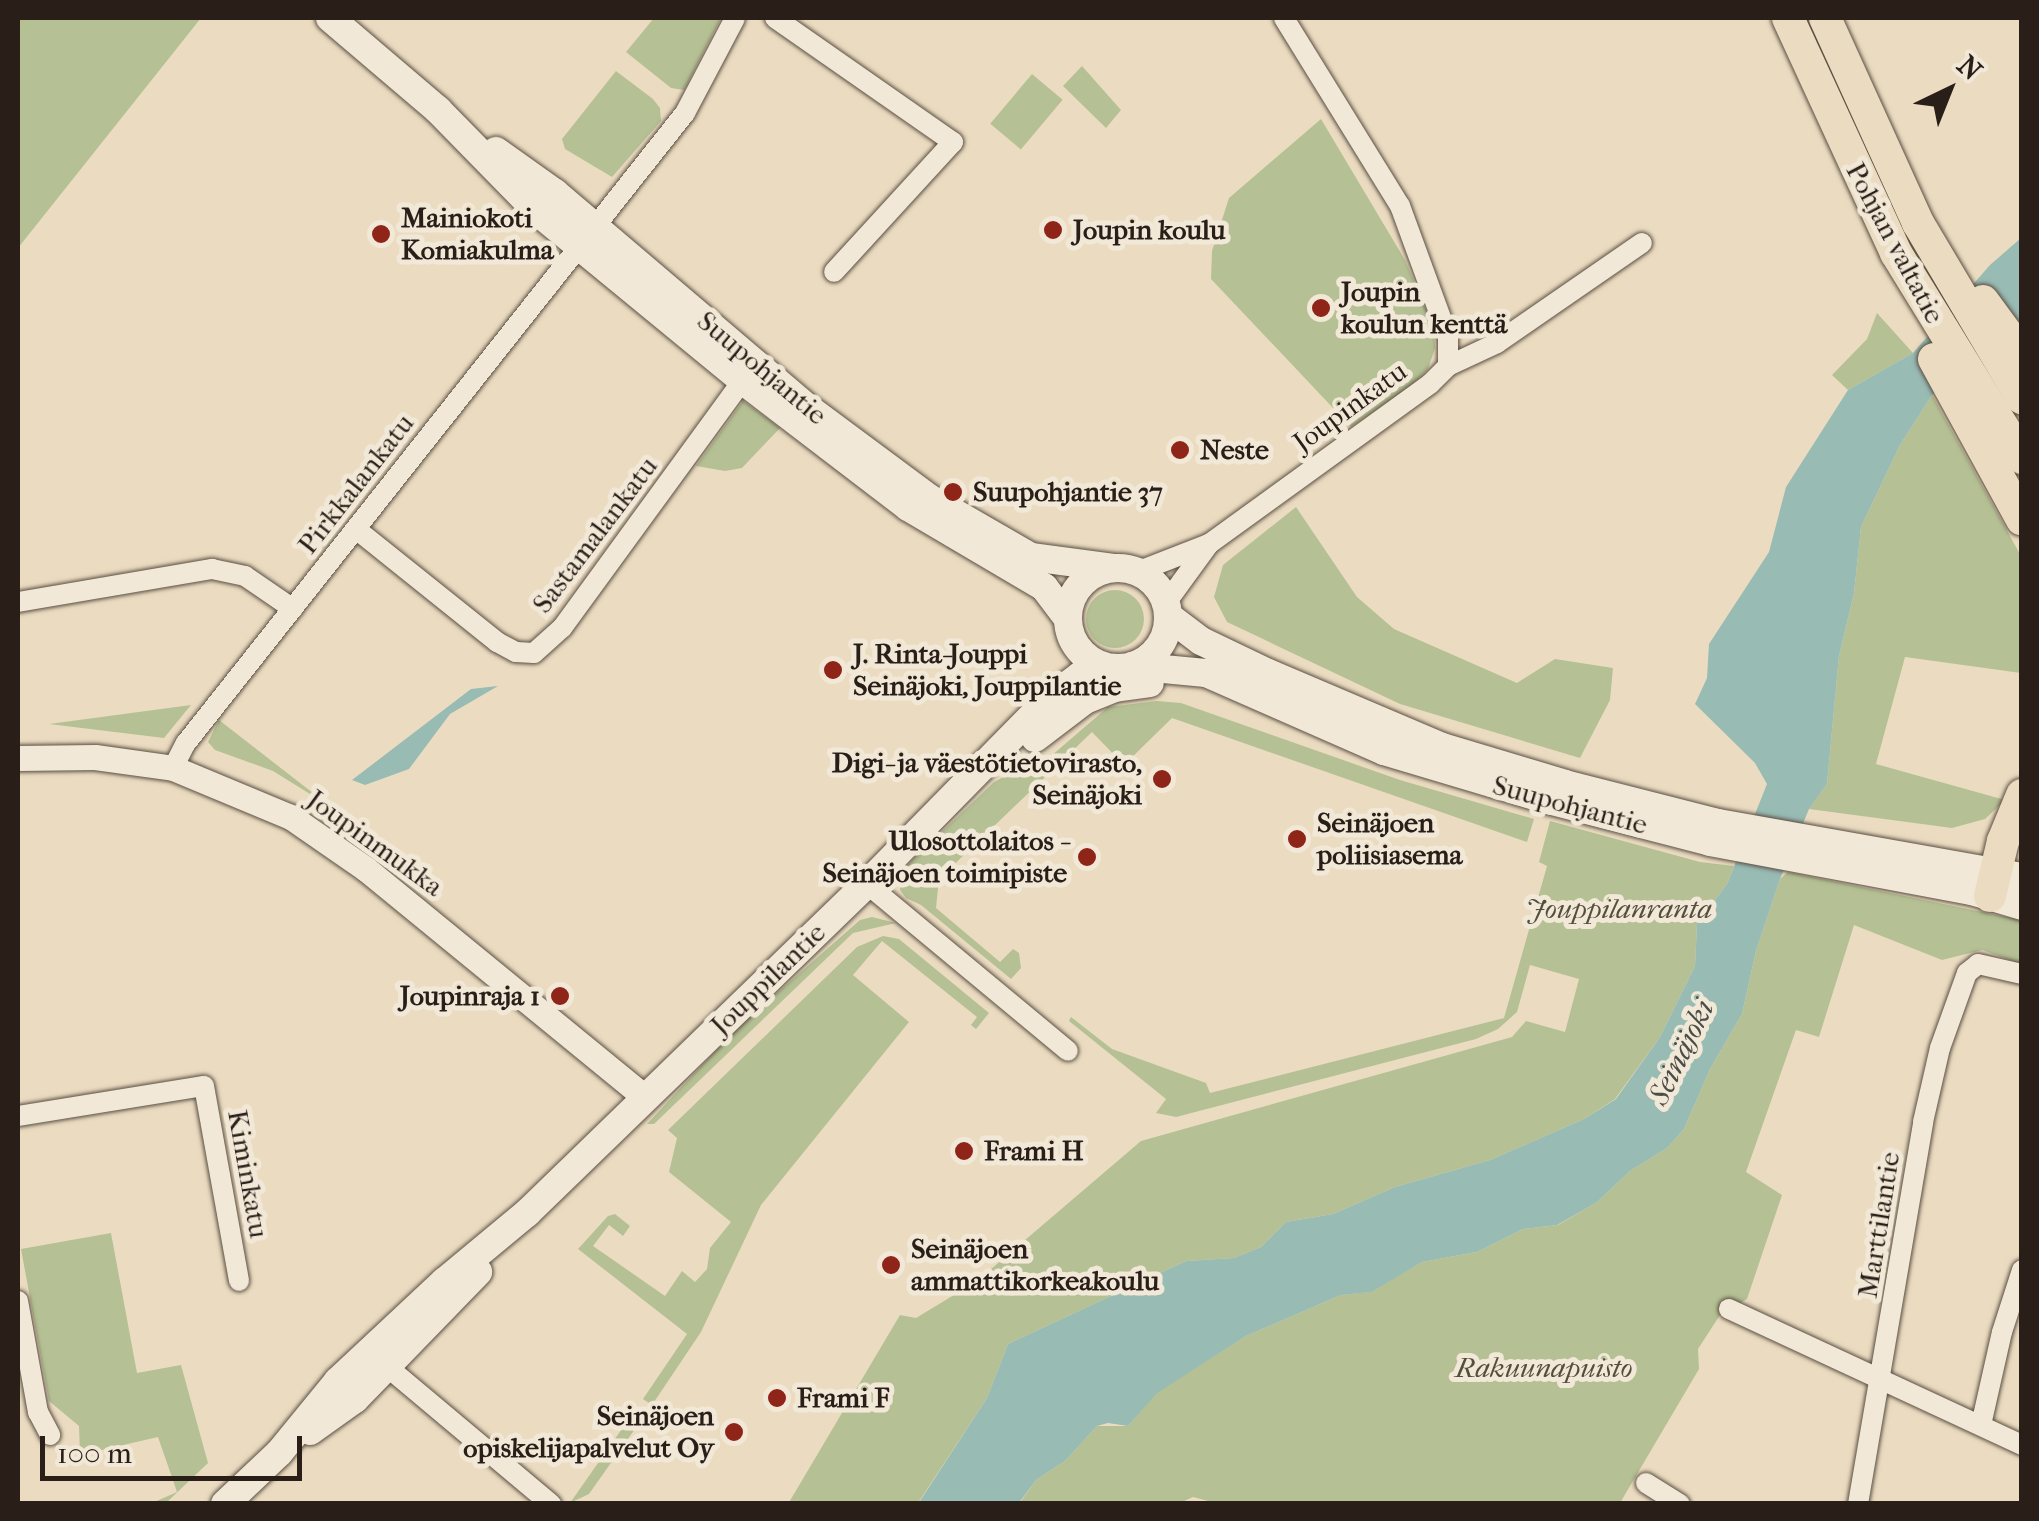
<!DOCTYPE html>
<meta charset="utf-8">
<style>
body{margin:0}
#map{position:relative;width:2039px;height:1521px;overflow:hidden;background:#ebdcc1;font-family:"IM FELL French Canon",serif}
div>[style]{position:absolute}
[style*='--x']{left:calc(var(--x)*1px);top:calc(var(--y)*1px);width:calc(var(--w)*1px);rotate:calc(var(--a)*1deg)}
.green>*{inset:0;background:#b5c194;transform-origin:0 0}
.round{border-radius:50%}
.water>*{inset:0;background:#98bbb4}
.roads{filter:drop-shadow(0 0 2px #5a4e42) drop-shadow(0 0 2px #5a4e42)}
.minor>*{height:20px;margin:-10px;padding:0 10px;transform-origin:10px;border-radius:10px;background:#f2e8d7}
.tertiary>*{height:25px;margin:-12.5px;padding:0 12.5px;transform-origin:12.5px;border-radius:12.5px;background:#f2e8d7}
.secondary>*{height:28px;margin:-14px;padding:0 14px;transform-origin:14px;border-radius:14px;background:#f2e8d7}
.secondary>.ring{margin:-14px;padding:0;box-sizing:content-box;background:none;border:28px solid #f2e8d7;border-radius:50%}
.trunk>*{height:32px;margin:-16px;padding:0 16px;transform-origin:16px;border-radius:16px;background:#ebdcc1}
.dots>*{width:28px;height:28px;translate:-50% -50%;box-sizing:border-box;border:5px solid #f2e8d7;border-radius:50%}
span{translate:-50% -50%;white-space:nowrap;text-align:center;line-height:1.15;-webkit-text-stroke:10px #f2e8d7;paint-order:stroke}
.poi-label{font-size:28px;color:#2a1e18;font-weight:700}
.left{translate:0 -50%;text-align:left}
.right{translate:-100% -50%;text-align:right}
.street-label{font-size:28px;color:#2a1e18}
.park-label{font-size:28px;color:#544f3d;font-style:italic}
.water-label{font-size:30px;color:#4b4d47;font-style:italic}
.frame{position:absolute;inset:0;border:20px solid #2a1e18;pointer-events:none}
.north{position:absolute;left:1899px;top:40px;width:100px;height:100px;-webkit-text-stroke:8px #f2e8d7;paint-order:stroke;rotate:43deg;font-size:28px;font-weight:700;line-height:40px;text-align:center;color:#2a1e18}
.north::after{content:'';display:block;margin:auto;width:35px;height:45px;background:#2a1e18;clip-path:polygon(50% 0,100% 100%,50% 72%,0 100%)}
.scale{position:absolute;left:40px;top:1436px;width:262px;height:45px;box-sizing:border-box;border:5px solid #2a1e18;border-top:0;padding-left:12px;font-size:30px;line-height:35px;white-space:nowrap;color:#2a1e18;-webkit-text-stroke:8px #f2e8d7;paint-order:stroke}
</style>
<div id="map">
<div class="green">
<div style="clip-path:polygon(18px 18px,201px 18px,18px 248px)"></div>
<div style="clip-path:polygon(654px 18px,721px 18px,684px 90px,671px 88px,626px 52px)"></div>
<div style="clip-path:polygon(1082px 66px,1121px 110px,1106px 128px,1063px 86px)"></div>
<div style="clip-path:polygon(616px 71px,653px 99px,660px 108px,661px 121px,612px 177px,565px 149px,562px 139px)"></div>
<div style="left:1032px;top:74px;width:40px;height:65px;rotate:40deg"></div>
<div style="clip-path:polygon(1321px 119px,1405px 260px,1434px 328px,1435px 348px,1428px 369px,1410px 387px,1351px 427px,1211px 279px,1212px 251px,1229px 198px)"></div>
<div style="clip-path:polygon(1877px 313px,1913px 353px,1848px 390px,1832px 375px,1867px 339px)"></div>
<div style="clip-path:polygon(1932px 395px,2021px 556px,2021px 673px,1905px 657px,1876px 764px,2005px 800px,1985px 819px,1952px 828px,1809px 809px,1827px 784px,1839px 656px,1854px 593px,1861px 527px,1900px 445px)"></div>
<div style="clip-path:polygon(743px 401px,780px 428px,742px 468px,725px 471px,696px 466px)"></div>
<div style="clip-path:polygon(1296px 507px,1357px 597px,1394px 629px,1517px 683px,1555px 659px,1613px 668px,1610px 700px,1580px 758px,1400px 704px,1227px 622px,1214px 597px,1223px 565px)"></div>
<div class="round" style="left:1086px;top:590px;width:58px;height:58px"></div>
<div style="clip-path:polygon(1157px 701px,1181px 703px,1400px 780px,1534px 819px,1527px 842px,1172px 718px,1124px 765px,1092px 732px,939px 879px,936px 908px,1000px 962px,1013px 949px,1019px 953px,1021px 968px,1011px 979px,921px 905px,906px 898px,900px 890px,902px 870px,994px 782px,1018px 769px,1029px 775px,1108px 707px)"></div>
<div style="clip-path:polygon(191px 705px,164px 738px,49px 724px)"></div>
<div style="clip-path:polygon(219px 720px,331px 807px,273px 771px,215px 750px,208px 742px)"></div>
<div style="clip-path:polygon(1550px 821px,1700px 862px,1734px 866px,1727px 884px,1697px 924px,1695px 966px,1660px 1037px,1615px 1099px,1584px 1119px,1490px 1160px,1395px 1187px,1333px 1214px,1286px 1222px,1261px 1247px,1234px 1258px,1186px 1261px,1008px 1344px,987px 1398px,918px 1503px,788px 1504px,900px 1315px,916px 1318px,977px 1281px,1141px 1141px,1512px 1037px,1526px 1021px,1565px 1032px,1579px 979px,1530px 965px,1517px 1012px,1498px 1029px,1476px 1039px,1176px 1117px,1156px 1113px,1166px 1099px,1069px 1021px,1071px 1017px,1112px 1049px,1206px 1083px,1210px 1093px,1504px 1018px,1547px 866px,1539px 862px)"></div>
<div style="clip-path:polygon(1788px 872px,2021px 920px,2021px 964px,1982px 950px,1942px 960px,1854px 925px,1819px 1037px,1796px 1030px,1746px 1172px,1782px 1195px,1747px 1299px,1720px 1315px,1698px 1349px,1699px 1369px,1620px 1503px,1219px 1504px,1193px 1497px,1178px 1504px,1019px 1504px,1036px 1480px,1065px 1461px,1097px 1426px,1128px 1426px,1157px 1392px,1246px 1336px,1341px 1295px,1369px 1292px,1422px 1262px,1477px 1252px,1523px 1229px,1558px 1225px,1596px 1203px,1630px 1171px,1667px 1148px,1684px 1129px,1710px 1069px,1742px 1014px,1756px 951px,1780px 879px)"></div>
<div style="clip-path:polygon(872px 917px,896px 923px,853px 933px,654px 1124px,647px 1124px,735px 1030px,860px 920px)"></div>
<div style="clip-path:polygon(883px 936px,899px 939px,989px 1013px,976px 1029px,971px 1025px,977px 1017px,882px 941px,853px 975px,909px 1022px,761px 1205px,701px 1332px,652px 1405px,643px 1399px,687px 1334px,578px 1249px,608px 1216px,615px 1214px,630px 1226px,623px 1236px,609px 1225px,593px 1246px,665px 1296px,682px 1271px,695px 1282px,707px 1269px,710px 1248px,731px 1222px,669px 1172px,677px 1138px,668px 1130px,857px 947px)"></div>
<div style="clip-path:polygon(111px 1233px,137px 1373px,181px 1365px,208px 1463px,166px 1503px,152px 1503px,177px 1492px,158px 1437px,80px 1455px,79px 1426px,49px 1401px,21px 1249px)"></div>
<div style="clip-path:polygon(633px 1413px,642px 1419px,589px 1494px,570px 1503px)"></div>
</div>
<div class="water">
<div style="clip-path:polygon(2021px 238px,2021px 334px,1932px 395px,1900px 445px,1861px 527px,1854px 593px,1839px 656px,1827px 784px,1809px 809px,1780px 879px,1756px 951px,1742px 1014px,1710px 1069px,1684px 1129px,1667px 1148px,1630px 1171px,1596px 1203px,1557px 1225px,1523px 1229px,1477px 1252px,1422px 1262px,1371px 1292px,1341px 1295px,1246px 1336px,1157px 1393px,1128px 1426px,1108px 1423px,1097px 1426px,1065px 1461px,1036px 1480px,1019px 1503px,918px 1504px,987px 1398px,1008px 1344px,1186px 1261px,1234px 1258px,1261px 1247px,1286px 1222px,1333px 1214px,1395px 1187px,1490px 1160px,1584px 1119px,1616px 1099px,1660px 1037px,1695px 966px,1697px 924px,1727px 884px,1767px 784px,1755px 763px,1695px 704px,1707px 678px,1709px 644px,1769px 552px,1786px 487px,1848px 390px,1913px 353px,1990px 265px)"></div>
<div style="clip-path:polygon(498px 686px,450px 714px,409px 769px,365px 785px,352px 780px,471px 689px)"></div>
</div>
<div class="roads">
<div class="minor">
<div style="--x:775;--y:18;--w:217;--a:34.9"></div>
<div style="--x:953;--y:142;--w:176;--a:132.5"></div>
<div style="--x:1448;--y:366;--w:54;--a:-25.1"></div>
<div style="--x:1497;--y:343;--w:176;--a:-34.6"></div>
<div style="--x:356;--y:529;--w:181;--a:38.7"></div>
<div style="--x:497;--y:642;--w:21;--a:28"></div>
<div style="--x:516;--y:652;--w:18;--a:3"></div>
<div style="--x:534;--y:653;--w:38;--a:-42"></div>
<div style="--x:562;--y:628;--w:321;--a:-53.9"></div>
<div style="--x:1137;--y:572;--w:77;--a:-21.3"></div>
<div style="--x:1209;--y:544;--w:273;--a:-35.9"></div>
<div style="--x:1430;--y:384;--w:25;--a:-45"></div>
<div style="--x:1448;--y:366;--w:29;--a:-90"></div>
<div style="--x:1448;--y:337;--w:140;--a:-110.1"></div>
<div style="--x:1400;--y:206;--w:221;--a:-121.7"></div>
<div style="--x:18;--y:602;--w:197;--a:-9.7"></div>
<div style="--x:212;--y:569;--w:34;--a:12"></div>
<div style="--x:245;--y:576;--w:58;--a:34.5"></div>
<div style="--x:1166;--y:603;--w:73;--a:-53.9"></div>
<div style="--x:173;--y:768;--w:28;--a:-63"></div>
<div style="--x:186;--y:743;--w:804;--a:-51.62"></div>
<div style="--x:685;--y:113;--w:107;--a:-62.2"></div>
<div style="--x:867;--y:884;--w:261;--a:39.7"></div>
<div style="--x:18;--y:1116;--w:188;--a:-9.2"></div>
<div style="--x:204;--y:1086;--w:198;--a:79.8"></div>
<div style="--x:18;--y:1301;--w:113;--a:79.8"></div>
<div style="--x:38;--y:1412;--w:26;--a:62"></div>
<div style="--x:1729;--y:1309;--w:323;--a:24.9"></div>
<div style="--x:378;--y:1359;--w:226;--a:40"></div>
<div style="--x:1981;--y:1425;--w:95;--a:-77.3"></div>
<div style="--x:2002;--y:1332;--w:65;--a:-72.1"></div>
<div style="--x:1646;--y:1483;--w:40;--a:32"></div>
<div style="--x:1858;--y:1504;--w:387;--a:-80.3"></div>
<div style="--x:1923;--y:1122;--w:76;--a:-77.1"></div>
<div style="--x:1940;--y:1048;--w:80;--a:-70.2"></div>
<div style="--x:1967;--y:973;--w:14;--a:-39"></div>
<div style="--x:1978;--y:964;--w:45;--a:12.8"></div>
</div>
<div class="tertiary">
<div style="--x:18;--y:758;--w:77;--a:-0.7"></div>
<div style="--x:95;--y:757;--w:79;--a:8"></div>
<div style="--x:173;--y:768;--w:128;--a:22.6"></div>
<div style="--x:291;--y:817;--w:91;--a:34.7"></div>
<div style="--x:366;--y:869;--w:360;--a:39.3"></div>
</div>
<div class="secondary">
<div style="--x:330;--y:18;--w:142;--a:40.4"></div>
<div style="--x:438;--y:110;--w:144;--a:45.6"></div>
<div style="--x:539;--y:213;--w:263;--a:39.4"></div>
<div style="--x:742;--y:380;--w:209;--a:37.4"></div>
<div style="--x:908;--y:507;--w:158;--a:30.5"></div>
<div style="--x:1044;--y:587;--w:38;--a:53"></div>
<div style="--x:496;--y:151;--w:72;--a:35.4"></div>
<div style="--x:555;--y:193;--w:332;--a:40.4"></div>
<div style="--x:808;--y:408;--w:151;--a:36.6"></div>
<div style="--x:929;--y:498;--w:118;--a:30"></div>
<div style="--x:1031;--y:557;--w:85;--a:7.5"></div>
<div class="ring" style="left:1068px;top:568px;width:72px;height:72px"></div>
<div style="--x:1168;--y:616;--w:41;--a:37.1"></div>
<div style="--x:1201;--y:641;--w:74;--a:25.5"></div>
<div style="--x:1268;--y:673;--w:189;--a:23"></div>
<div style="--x:1442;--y:747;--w:128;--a:16.7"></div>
<div style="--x:1565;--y:784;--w:158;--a:14.3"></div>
<div style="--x:1718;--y:823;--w:309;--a:10.1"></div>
<div style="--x:1132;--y:666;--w:74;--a:5.4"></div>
<div style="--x:1206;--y:673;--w:194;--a:23.7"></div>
<div style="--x:1384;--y:751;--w:175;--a:16.6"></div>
<div style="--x:1552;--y:801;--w:163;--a:14.5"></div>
<div style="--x:1710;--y:842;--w:267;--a:10.6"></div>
<div style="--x:1972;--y:891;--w:52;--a:16.7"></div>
<div style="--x:1035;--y:738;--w:63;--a:-37.2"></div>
<div style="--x:1085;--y:700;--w:32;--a:-22"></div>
<div style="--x:1115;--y:688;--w:35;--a:-8"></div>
<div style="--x:310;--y:1431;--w:55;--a:-35.4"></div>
<div style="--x:355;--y:1399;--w:177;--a:-45.9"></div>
<div style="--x:225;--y:1504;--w:74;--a:-43.4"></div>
<div style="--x:279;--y:1453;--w:93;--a:-50.7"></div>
<div style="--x:338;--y:1381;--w:146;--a:-43.1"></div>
<div style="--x:445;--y:1281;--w:107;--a:-39.7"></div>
<div style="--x:527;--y:1213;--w:473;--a:-44.1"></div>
<div style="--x:867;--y:884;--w:258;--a:-45.5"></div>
<div style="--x:1048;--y:700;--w:41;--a:-37.1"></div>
<div style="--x:1081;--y:675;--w:26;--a:-18"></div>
</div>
<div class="trunk">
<div style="--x:1788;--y:18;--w:259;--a:65.3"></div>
<div style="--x:1896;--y:253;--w:241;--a:58.4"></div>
<div style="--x:1825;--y:18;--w:225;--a:65.6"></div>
<div style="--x:1918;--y:223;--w:204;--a:59.3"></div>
<div style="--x:1983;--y:301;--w:66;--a:53.7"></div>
<div style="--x:1934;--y:359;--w:183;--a:61.3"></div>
<div style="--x:1990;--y:896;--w:57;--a:-76.7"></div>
<div style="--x:2003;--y:841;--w:50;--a:-67.6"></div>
</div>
</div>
<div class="dots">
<div style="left:1053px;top:230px;background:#8f2418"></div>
<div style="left:381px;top:234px;background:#8f2418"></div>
<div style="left:1321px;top:308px;background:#8f2418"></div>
<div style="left:1180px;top:450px;background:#8f2418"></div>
<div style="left:953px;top:492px;background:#8f2418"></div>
<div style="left:833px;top:670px;background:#8f2418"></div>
<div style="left:1162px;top:779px;background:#8f2418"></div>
<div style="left:1297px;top:839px;background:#8f2418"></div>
<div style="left:1087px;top:857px;background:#8f2418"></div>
<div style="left:560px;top:996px;background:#8f2418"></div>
<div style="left:964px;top:1151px;background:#8f2418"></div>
<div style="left:891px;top:1265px;background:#8f2418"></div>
<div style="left:777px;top:1398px;background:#8f2418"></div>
<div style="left:734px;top:1432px;background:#8f2418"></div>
</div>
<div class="poi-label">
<span class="left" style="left:401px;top:234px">Mainiokoti<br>Komiakulma</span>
<span class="left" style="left:1073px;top:230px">Joupin koulu</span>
<span class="left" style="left:1341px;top:308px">Joupin<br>koulun kenttä</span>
<span class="left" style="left:1200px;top:450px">Neste</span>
<span class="left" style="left:973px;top:492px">Suupohjantie 37</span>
<span class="left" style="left:853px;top:670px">J. Rinta-Jouppi<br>Seinäjoki, Jouppilantie</span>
<span class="right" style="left:1142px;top:779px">Digi- ja väestötietovirasto,<br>Seinäjoki</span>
<span class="left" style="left:1317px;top:839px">Seinäjoen<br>poliisiasema</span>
<span class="right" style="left:1067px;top:857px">Ulosottolaitos -<br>Seinäjoen toimipiste</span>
<span class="right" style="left:540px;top:996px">Joupinraja 1</span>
<span class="left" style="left:984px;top:1151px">Frami H</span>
<span class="left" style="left:911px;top:1265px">Seinäjoen<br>ammattikorkeakoulu</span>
<span class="left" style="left:797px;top:1398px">Frami F</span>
<span class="right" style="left:714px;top:1432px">Seinäjoen<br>opiskelijapalvelut Oy</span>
</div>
<div class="street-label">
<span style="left:1895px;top:243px;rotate:62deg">Pohjan valtatie</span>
<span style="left:762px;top:368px;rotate:40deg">Suupohjantie</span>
<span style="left:1350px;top:407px;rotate:-36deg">Joupinkatu</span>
<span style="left:356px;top:484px;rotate:-52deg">Pirkkalankatu</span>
<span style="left:595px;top:535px;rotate:-53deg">Sastamalankatu</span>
<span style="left:1570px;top:805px;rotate:15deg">Suupohjantie</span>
<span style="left:375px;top:843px;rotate:36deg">Joupinmukka</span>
<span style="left:768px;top:979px;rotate:-44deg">Jouppilantie</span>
<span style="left:248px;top:1174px;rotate:80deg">Kiminkatu</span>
<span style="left:1879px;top:1225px;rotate:-81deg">Marttilantie</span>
</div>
<div class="park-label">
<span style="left:1619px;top:909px">Jouppilanranta</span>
<span style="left:1544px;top:1368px">Rakuunapuisto</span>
</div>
<div class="water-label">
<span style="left:1682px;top:1053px;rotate:-64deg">Seinäjoki</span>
</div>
<div class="frame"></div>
<div class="north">N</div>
<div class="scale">100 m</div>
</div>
